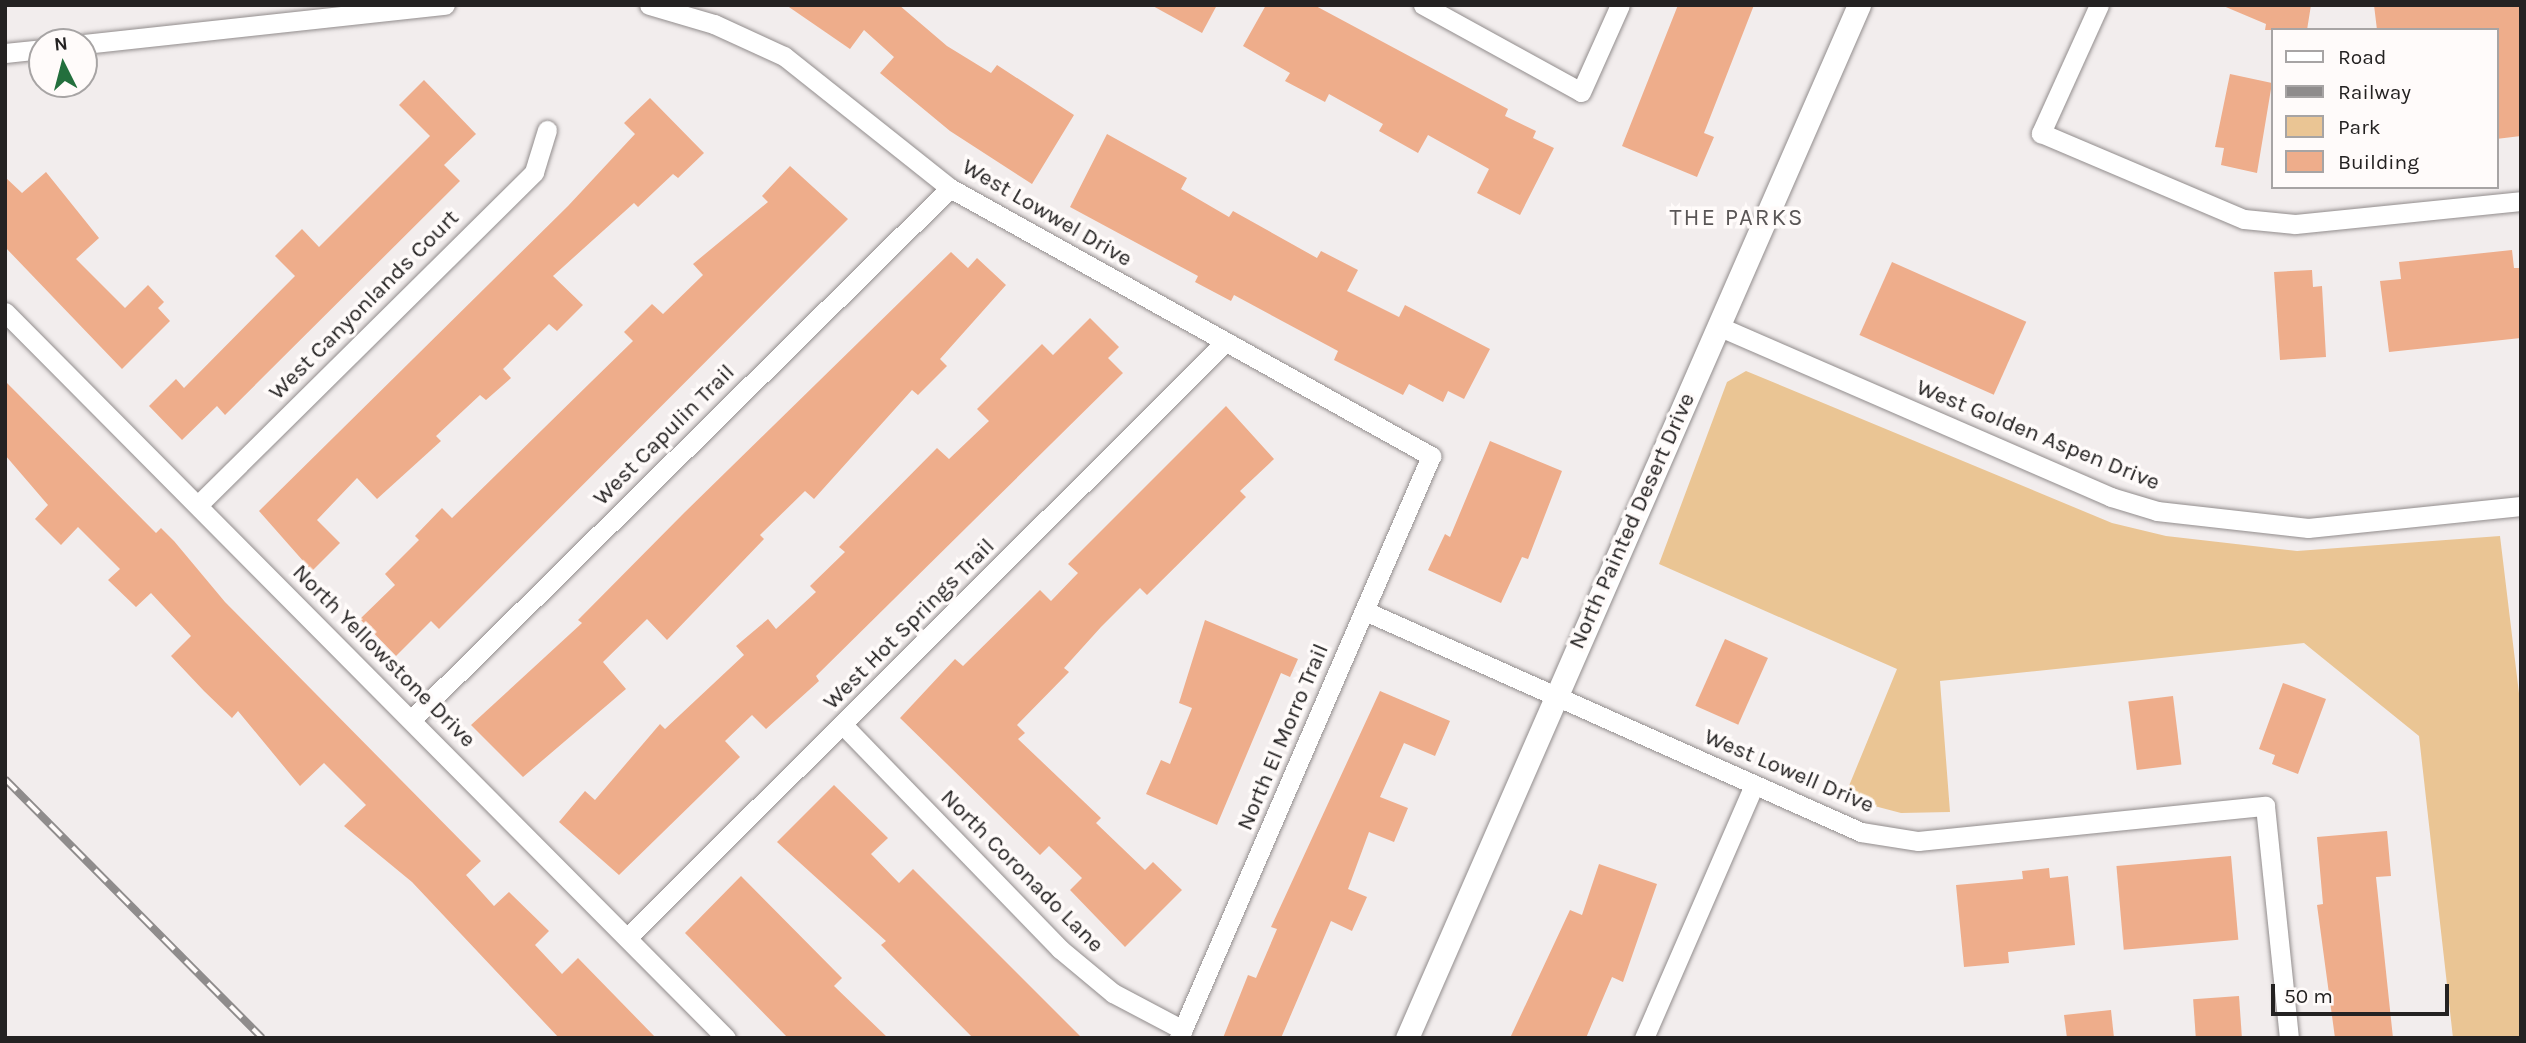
<!DOCTYPE html>
<style>
body{margin:0}
#map{position:relative;width:2526px;height:1043px;overflow:hidden;background:#f2eded;font-family:Karla,sans-serif}
div>[style]{position:absolute}
[style*='--x']{left:calc(var(--x)*1px);top:calc(var(--y)*1px);width:calc(var(--w)*1px);rotate:calc(var(--a)*1deg)}
.green>*{inset:0;background:#eac594}
.building>*{inset:0;background:#eead8b;transform-origin:0 0}
.roads{filter:drop-shadow(0 0 2px #928d8d) drop-shadow(0 0 2px #928d8d)}
.minor>*{height:19px;margin:-9.5px;padding:0 9.5px;transform-origin:9.5px;border-radius:9.5px;background:#fff}
.tertiary>*{height:23px;margin:-11.5px;padding:0 11.5px;transform-origin:11.5px;border-radius:11.5px;background:#fff}
.rail>*{height:8px;margin-top:-4px;transform-origin:0;background:repeating-linear-gradient(90deg,#fffbfa 0 16px,#8f8c8c 0 32px);box-sizing:border-box;border-block:2px solid #8f8c8c}
span{translate:-50% -50%;white-space:nowrap;text-align:center;line-height:1.15;-webkit-text-stroke:7px #fffbfa;paint-order:stroke}
.street-label{font-size:23px;color:#242222}
.neighbourhood-label{font-size:24px;color:#5a5656;letter-spacing:2px}
.frame{position:absolute;inset:0;border:7px solid #242222;pointer-events:none}
.legend{position:absolute;left:2271px;top:28px;width:228px;height:161px;box-sizing:border-box;background:#fffbfa;border:2px solid #a7a4a4;margin:0;padding:9px 12px;list-style:none;font-size:21px;color:#242222}
.legend li{display:flex;align-items:center;gap:14px;height:35px}
.legend b{width:35px;border:2px solid #a7a4a4}
.north{position:absolute;left:28px;top:28px;width:70px;height:70px;box-sizing:border-box;background:#fffbfa;border:2px solid #a7a4a4;border-radius:50%;rotate:354deg;font-size:19px;font-weight:700;line-height:28px;text-align:center;color:#242222}
.north::after{content:'';display:block;margin:auto;width:24px;height:32px;background:#236f3d;clip-path:polygon(50% 0,100% 100%,50% 72%,0 100%)}
.scale{position:absolute;left:2271px;top:984px;width:178px;height:32px;box-sizing:border-box;border:4px solid #242222;border-top:0;padding-left:9px;font-size:21px;line-height:24px;white-space:nowrap;color:#242222;-webkit-text-stroke:5px #fffbfa;paint-order:stroke}
</style>
<div id="map">
<div class="green">
<div style="clip-path:polygon(1746px 371px,2112px 523px,2166px 536px,2297px 551px,2500px 536px,2521px 710px,2521px 1038px,2453px 1038px,2419px 736px,2304px 643px,1940px 681px,1950px 812px,1901px 813px,1844px 798px,1897px 669px,1659px 564px,1727px 382px)"></div>
</div>
<div class="building">
<div style="clip-path:polygon(786px 5px,899px 5px,947px 46px,991px 73px,997px 65px,1074px 115px,1032px 184px,950px 131px,880px 73px,894px 57px,864px 30px,850px 49px)"></div>
<div style="clip-path:polygon(1151px 5px,1217px 5px,1202px 33px)"></div>
<div style="clip-path:polygon(1266px 5px,1314px 5px,1508px 109px,1505px 116px,1536px 131px,1533px 138px,1554px 148px,1520px 215px,1477px 193px,1489px 169px,1428px 135px,1418px 153px,1379px 131px,1383px 124px,1329px 94px,1325px 102px,1285px 81px,1290px 73px,1243px 46px)"></div>
<div style="clip-path:polygon(1678px 5px,1754px 5px,1704px 133px,1714px 137px,1697px 177px,1622px 146px)"></div>
<div style="clip-path:polygon(2221px 5px,2311px 5px,2307px 30px,2265px 30px,2266px 24px)"></div>
<div style="clip-path:polygon(2374px 5px,2521px 5px,2521px 136px,2496px 139px,2496px 30px,2377px 30px)"></div>
<div style="clip-path:polygon(2230px 74px,2272px 83px,2257px 173px,2221px 165px,2224px 148px,2215px 147px)"></div>
<div style="clip-path:polygon(424px 80px,476px 134px,444px 165px,460px 181px,225px 415px,217px 406px,182px 440px,149px 406px,176px 379px,184px 388px,295px 276px,275px 256px,302px 229px,319px 247px,430px 136px,399px 105px)"></div>
<div style="clip-path:polygon(650px 98px,704px 153px,678px 178px,673px 174px,638px 207px,634px 203px,553px 276px,583px 305px,557px 331px,549px 324px,503px 369px,511px 378px,486px 400px,480px 395px,436px 436px,441px 441px,377px 499px,357px 478px,317px 520px,340px 543px,312px 571px,259px 511px,568px 206px,635px 134px,624px 123px)"></div>
<div style="clip-path:polygon(1107px 134px,1187px 178px,1181px 189px,1229px 217px,1233px 211px,1317px 258px,1321px 251px,1358px 270px,1347px 291px,1399px 317px,1405px 305px,1490px 349px,1464px 399px,1448px 391px,1443px 402px,1409px 384px,1403px 395px,1334px 360px,1338px 351px,1234px 295px,1231px 301px,1195px 282px,1198px 276px,1070px 207px)"></div>
<div style="clip-path:polygon(790px 166px,848px 219px,439px 629px,431px 621px,396px 656px,360px 619px,395px 585px,385px 574px,419px 540px,415px 536px,442px 508px,452px 518px,592px 381px,633px 341px,624px 332px,652px 304px,663px 314px,703px 275px,693px 264px,768px 202px,762px 196px)"></div>
<div style="clip-path:polygon(46px 172px,99px 238px,76px 259px,125px 308px,148px 285px,164px 302px,158px 308px,170px 321px,122px 369px,5px 247px,5px 177px,22px 193px)"></div>
<div style="clip-path:polygon(2512px 250px,2514px 268px,2521px 268px,2521px 338px,2389px 352px,2380px 281px,2401px 279px,2399px 262px)"></div>
<div style="clip-path:polygon(951px 252px,968px 268px,977px 258px,1006px 285px,940px 359px,947px 366px,918px 395px,912px 390px,814px 499px,805px 491px,760px 535px,764px 539px,667px 640px,647px 619px,603px 662px,626px 689px,523px 777px,471px 725px,582px 623px,578px 620px,684px 513px)"></div>
<div style="left:1892px;top:262px;width:147px;height:80px;rotate:24deg"></div>
<div style="clip-path:polygon(2312px 270px,2313px 287px,2322px 286px,2326px 357px,2280px 360px,2274px 272px)"></div>
<div style="clip-path:polygon(1090px 318px,1119px 347px,1108px 358px,1123px 373px,816px 676px,819px 681px,766px 729px,752px 715px,725px 741px,740px 757px,619px 875px,559px 822px,585px 791px,595px 800px,660px 724px,665px 729px,744px 655px,736px 646px,768px 619px,776px 629px,816px 592px,810px 586px,845px 552px,839px 547px,937px 448px,949px 459px,989px 421px,977px 409px,1042px 344px,1053px 355px)"></div>
<div style="clip-path:polygon(5px 381px,156px 533px,161px 528px,174px 541px,225px 602px,481px 861px,466px 875px,494px 906px,509px 892px,549px 931px,535px 945px,562px 974px,578px 958px,656px 1038px,559px 1038px,412px 882px,344px 826px,366px 805px,324px 763px,300px 786px,238px 711px,232px 718px,204px 691px,171px 656px,191px 636px,151px 593px,136px 607px,108px 580px,120px 569px,78px 527px,61px 545px,35px 519px,48px 505px,5px 455px)"></div>
<div style="clip-path:polygon(1226px 406px,1274px 459px,1240px 491px,1246px 497px,1147px 595px,1140px 588px,1101px 627px,1064px 668px,1069px 672px,1017px 725px,1025px 733px,1018px 739px,1101px 818px,1096px 823px,1145px 870px,1153px 862px,1182px 890px,1125px 947px,1070px 890px,1082px 878px,1049px 846px,1040px 855px,900px 718px,955px 659px,963px 666px,1040px 590px,1051px 601px,1078px 573px,1068px 564px)"></div>
<div style="clip-path:polygon(1490px 441px,1562px 471px,1528px 559px,1522px 557px,1501px 603px,1428px 570px,1445px 534px,1450px 537px)"></div>
<div style="clip-path:polygon(1205px 620px,1298px 659px,1290px 677px,1281px 673px,1217px 825px,1146px 794px,1161px 760px,1170px 764px,1192px 708px,1179px 703px)"></div>
<div style="left:1725px;top:639px;width:47px;height:73px;rotate:24deg"></div>
<div style="clip-path:polygon(2283px 683px,2326px 699px,2298px 774px,2272px 764px,2275px 755px,2259px 749px)"></div>
<div style="clip-path:polygon(1380px 691px,1450px 721px,1435px 756px,1404px 743px,1380px 797px,1408px 808px,1394px 842px,1369px 832px,1348px 889px,1367px 897px,1352px 931px,1331px 921px,1281px 1038px,1223px 1038px,1248px 975px,1256px 978px,1277px 929px,1271px 927px)"></div>
<div style="left:2173px;top:696px;width:69px;height:45px;rotate:83deg"></div>
<div style="clip-path:polygon(834px 785px,888px 838px,871px 854px,899px 883px,913px 869px,1082px 1038px,973px 1038px,881px 945px,886px 941px,777px 842px)"></div>
<div style="clip-path:polygon(2387px 831px,2391px 876px,2376px 877px,2393px 1038px,2335px 1038px,2317px 905px,2323px 904px,2317px 837px)"></div>
<div style="left:2231px;top:856px;width:84px;height:115px;rotate:85deg"></div>
<div style="clip-path:polygon(1599px 864px,1657px 884px,1623px 982px,1612px 977px,1586px 1038px,1510px 1038px,1570px 910px,1582px 915px)"></div>
<div style="clip-path:polygon(2049px 868px,2050px 878px,2068px 876px,2075px 945px,2008px 952px,2009px 963px,1964px 967px,1956px 885px,2023px 879px,2022px 871px)"></div>
<div style="clip-path:polygon(741px 876px,842px 978px,834px 986px,888px 1038px,788px 1038px,685px 933px)"></div>
<div style="left:2239px;top:996px;width:42px;height:46px;rotate:86deg"></div>
<div style="clip-path:polygon(2111px 1010px,2114px 1038px,2067px 1038px,2064px 1015px)"></div>
</div>
<div class="roads">
<div class="minor">
<div style="--x:649;--y:5;--w:68;--a:16.3"></div>
<div style="--x:714;--y:24;--w:77;--a:24.6"></div>
<div style="--x:784;--y:56;--w:212;--a:38.5"></div>
<div style="--x:950;--y:188;--w:551;--a:29.13"></div>
<div style="--x:1431;--y:456;--w:634;--a:113.41"></div>
<div style="--x:1423;--y:5;--w:180;--a:28.8"></div>
<div style="--x:1581;--y:92;--w:95;--a:-65.9"></div>
<div style="--x:2099;--y:5;--w:141;--a:114.4"></div>
<div style="--x:2041;--y:133;--w:220;--a:23"></div>
<div style="--x:2244;--y:219;--w:51;--a:5.6"></div>
<div style="--x:2295;--y:224;--w:227;--a:-5.8"></div>
<div style="--x:84;--y:44;--w:363;--a:-6.2"></div>
<div style="--x:5;--y:53;--w:37;--a:-6"></div>
<div style="--x:5;--y:312;--w:1023;--a:45.2"></div>
<div style="--x:1718;--y:326;--w:429;--a:23.5"></div>
<div style="--x:2111;--y:497;--w:48;--a:16.9"></div>
<div style="--x:2157;--y:511;--w:152;--a:6.4"></div>
<div style="--x:2308;--y:528;--w:214;--a:-5.9"></div>
<div style="--x:198;--y:505;--w:473;--a:-44.7"></div>
<div style="--x:534;--y:172;--w:44;--a:-72.8"></div>
<div style="--x:1365;--y:611;--w:543;--a:24.02"></div>
<div style="--x:1861;--y:832;--w:58;--a:9"></div>
<div style="--x:1918;--y:841;--w:349;--a:-5.8"></div>
<div style="--x:2265;--y:806;--w:233;--a:84.1"></div>
<div style="--x:413;--y:718;--w:754;--a:-44.62"></div>
<div style="--x:843;--y:725;--w:312;--a:45.9"></div>
<div style="--x:1060;--y:949;--w:69;--a:39.7"></div>
<div style="--x:1113;--y:993;--w:79;--a:27.9"></div>
<div style="--x:627;--y:938;--w:843;--a:-44.9"></div>
<div style="--x:1644;--y:1038;--w:276;--a:-66.5"></div>
</div>
<div class="tertiary">
<div style="--x:1407;--y:1038;--w:1128;--a:-66.37"></div>
</div>
</div>
<div class="rail">
<div style="--x:5;--y:779;--w:365;--a:45.2"></div>
</div>
<div class="street-label">
<span style="left:1047px;top:213px;rotate:30deg">West Lowwel Drive</span>
<span style="left:364px;top:305px;rotate:-45deg">West Canyonlands Court</span>
<span style="left:664px;top:435px;rotate:-45deg">West Capulin Trail</span>
<span style="left:2038px;top:435px;rotate:22deg">West Golden Aspen Drive</span>
<span style="left:1632px;top:521px;rotate:-66deg">North Painted Desert Drive</span>
<span style="left:909px;top:624px;rotate:-45deg">West Hot Springs Trail</span>
<span style="left:384px;top:656px;rotate:45deg">North Yellowstone Drive</span>
<span style="left:1283px;top:737px;rotate:-67deg">North El Morro Trail</span>
<span style="left:1789px;top:771px;rotate:23deg">West Lowell Drive</span>
<span style="left:1022px;top:871px;rotate:45deg">North Coronado Lane</span>
</div>
<div class="neighbourhood-label">
<span style="left:1737px;top:218px">THE PARKS</span>
</div>
<div class="frame"></div>
<ul class="legend">
<li><b style="height:9px;background:#fff"></b>Road</li>
<li><b style="height:9px;background:#8f8c8c"></b>Railway</li>
<li><b style="height:19px;background:#eac594"></b>Park</li>
<li><b style="height:19px;background:#eead8b"></b>Building</li>
</ul>
<div class="north">N</div>
<div class="scale">50 m</div>
</div>
